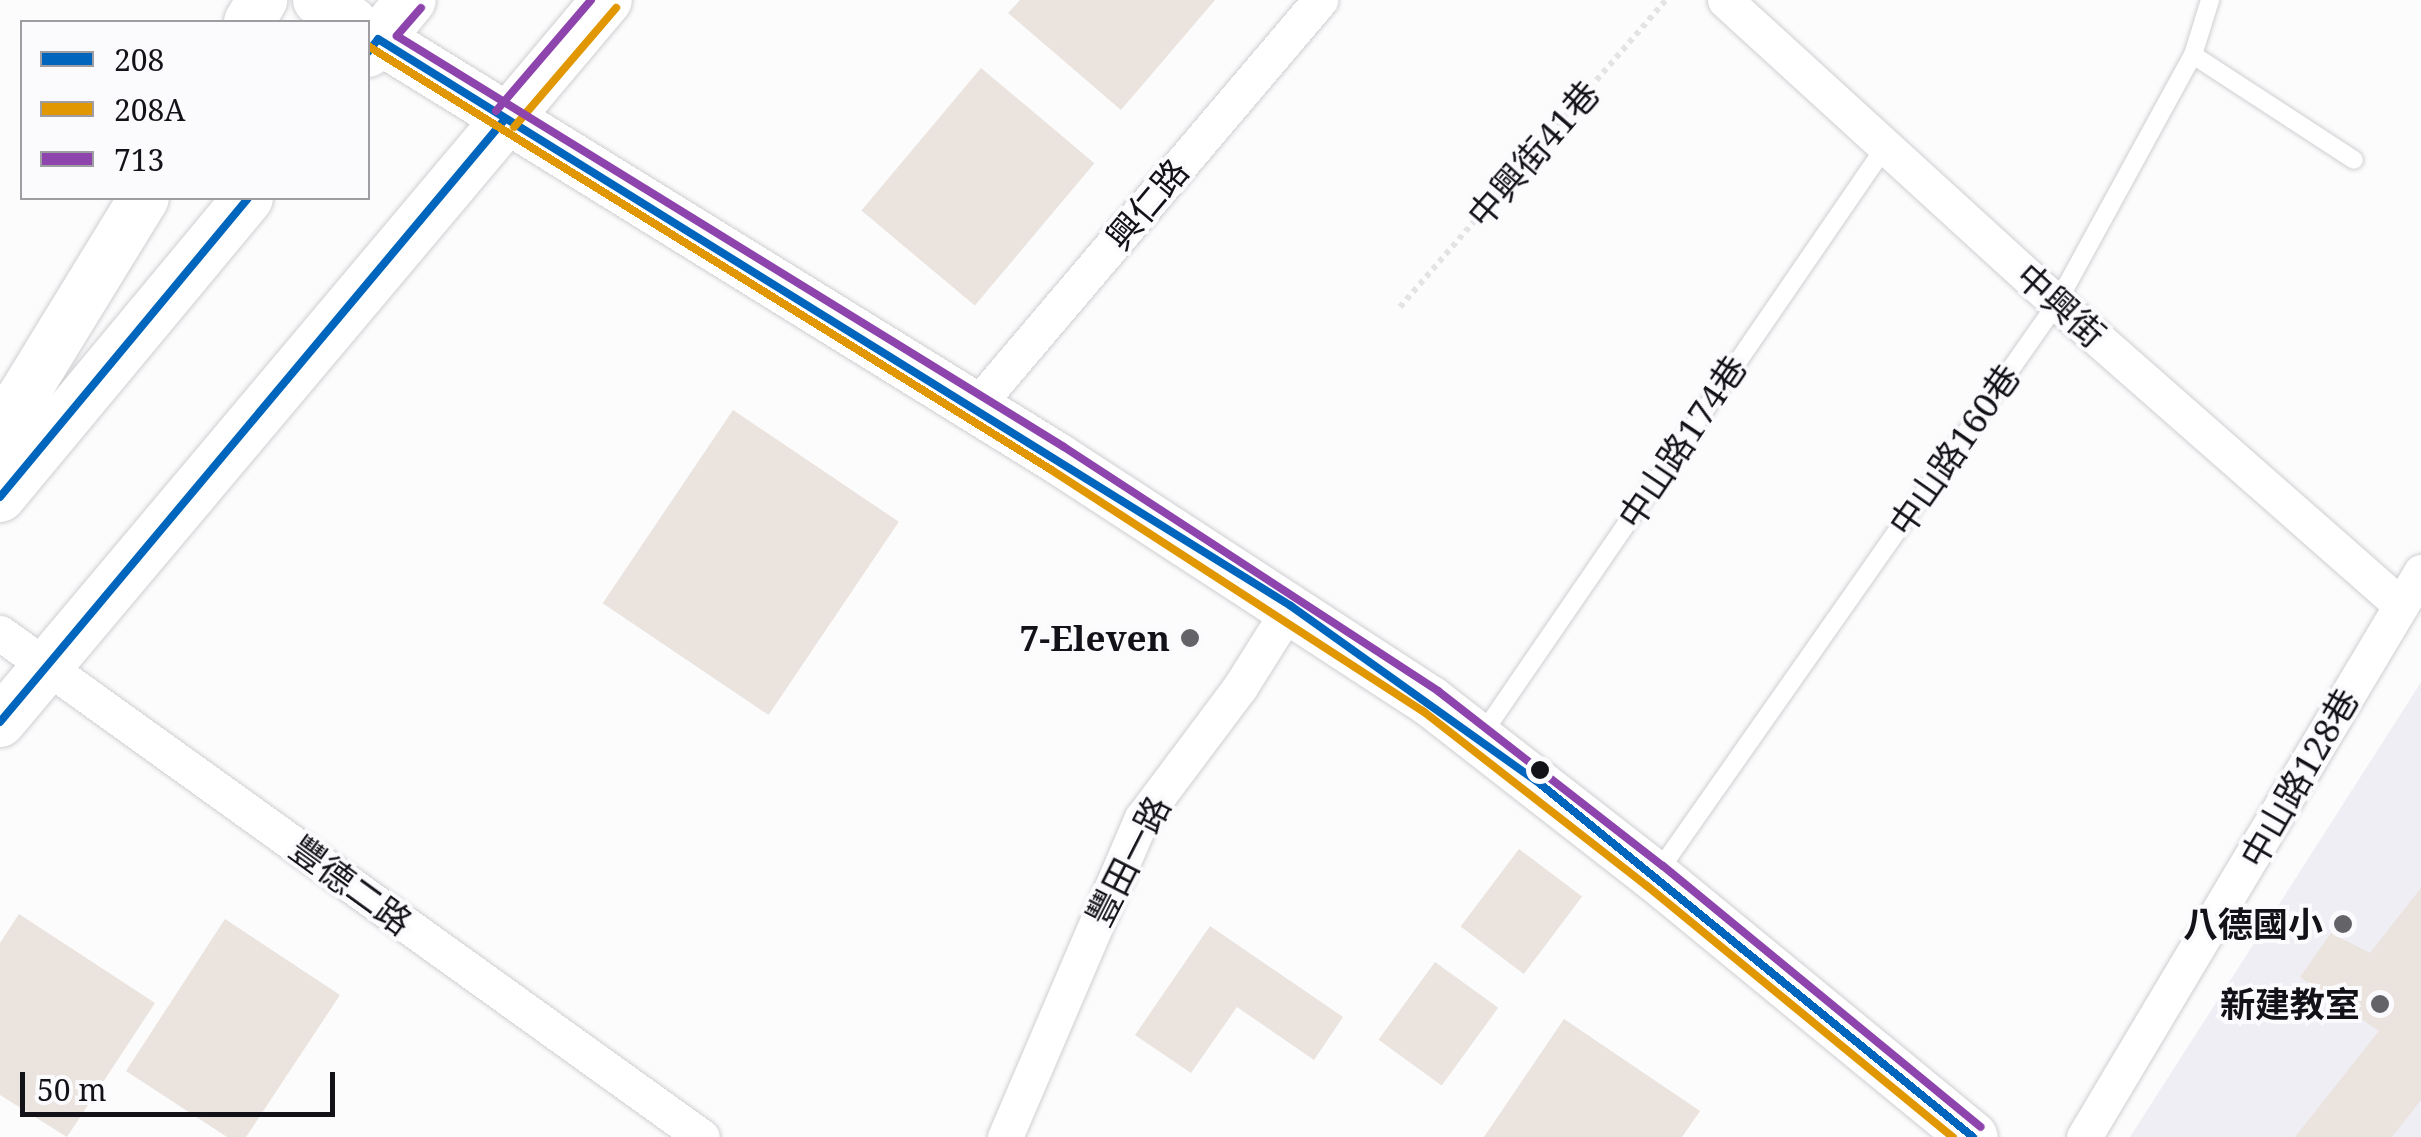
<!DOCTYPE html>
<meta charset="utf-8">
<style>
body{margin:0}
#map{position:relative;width:2421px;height:1137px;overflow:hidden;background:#fcfcfd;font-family:"Noto Serif","Noto Sans TC",serif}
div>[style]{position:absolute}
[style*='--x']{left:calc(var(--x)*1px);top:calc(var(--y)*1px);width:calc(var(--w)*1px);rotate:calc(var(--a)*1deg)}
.built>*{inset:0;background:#eeeef4}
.building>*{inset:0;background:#eae3de;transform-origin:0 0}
.path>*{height:6px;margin-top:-3px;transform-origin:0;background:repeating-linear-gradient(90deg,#e4e4e5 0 5px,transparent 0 10px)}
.roads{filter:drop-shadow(0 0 2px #cfcfd2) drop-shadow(0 0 2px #cfcfd2)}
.lane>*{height:18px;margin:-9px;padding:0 9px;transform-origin:9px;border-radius:9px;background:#fff}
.street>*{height:35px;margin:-17.5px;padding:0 17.5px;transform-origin:17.5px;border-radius:17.5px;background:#fff}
.secondary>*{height:50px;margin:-25px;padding:0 25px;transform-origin:25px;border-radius:25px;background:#fff}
.bus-1>*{height:8px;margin:-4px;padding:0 4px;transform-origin:4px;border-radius:4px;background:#0065bd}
.bus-2>*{height:8px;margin:-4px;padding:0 4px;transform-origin:4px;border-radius:4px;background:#e09702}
.bus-3>*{height:8px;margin:-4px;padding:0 4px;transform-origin:4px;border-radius:4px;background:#8e44ad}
.dots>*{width:28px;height:28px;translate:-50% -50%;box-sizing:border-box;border:5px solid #fbfbfe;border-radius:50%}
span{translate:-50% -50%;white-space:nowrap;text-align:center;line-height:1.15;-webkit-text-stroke:8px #fbfbfe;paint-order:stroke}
.street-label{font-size:35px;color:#121218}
.poi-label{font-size:35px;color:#121218;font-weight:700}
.right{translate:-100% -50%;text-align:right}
.legend{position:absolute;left:20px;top:20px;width:350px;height:180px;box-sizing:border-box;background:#fbfbfe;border:2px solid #9e9ea2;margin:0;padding:12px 18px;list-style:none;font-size:30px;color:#121218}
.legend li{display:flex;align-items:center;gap:20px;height:50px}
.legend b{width:50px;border:2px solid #9e9ea2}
.scale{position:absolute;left:20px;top:1072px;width:315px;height:45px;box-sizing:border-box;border:5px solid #121218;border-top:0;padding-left:12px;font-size:30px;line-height:35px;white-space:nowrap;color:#121218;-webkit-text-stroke:8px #fbfbfe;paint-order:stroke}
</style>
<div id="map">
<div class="built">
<div style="clip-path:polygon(2421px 682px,2421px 1137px,2130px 1137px,2402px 712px)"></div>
</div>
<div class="building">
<div style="clip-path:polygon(1020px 0,1215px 0,1121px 110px,1008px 13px)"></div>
<div style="left:981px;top:68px;width:148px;height:186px;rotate:40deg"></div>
<div style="left:733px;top:410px;width:200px;height:233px;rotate:34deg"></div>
<div style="left:1519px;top:849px;width:79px;height:97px;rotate:37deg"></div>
<div style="clip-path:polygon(2421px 888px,2421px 1100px,2392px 1137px,2295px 1137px,2379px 1031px,2300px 977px,2331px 933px,2370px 953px)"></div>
<div style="clip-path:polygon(19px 914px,155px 1003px,67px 1137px,0 1095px,0 943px)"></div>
<div style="clip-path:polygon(225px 919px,340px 995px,246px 1137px,227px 1137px,126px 1071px)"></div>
<div style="clip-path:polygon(1210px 926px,1343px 1017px,1314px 1060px,1237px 1007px,1191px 1073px,1135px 1035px)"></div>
<div style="left:1435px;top:962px;width:78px;height:96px;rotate:36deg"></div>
<div style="clip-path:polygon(1564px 1019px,1700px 1111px,1682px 1137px,1484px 1137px)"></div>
</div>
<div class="path">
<div style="--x:1400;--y:307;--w:406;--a:-49.1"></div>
</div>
<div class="roads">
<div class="lane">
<div style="--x:2193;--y:55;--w:192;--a:33.1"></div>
<div style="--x:1481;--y:736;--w:714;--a:-55.55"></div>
<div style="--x:1658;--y:872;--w:695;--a:-54.96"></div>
<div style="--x:2057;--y:303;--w:283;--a:-61.3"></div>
<div style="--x:2193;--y:55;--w:58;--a:-72.8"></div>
</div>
<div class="street">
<div style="--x:1725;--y:0;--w:449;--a:42.4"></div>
<div style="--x:2057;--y:303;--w:458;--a:41.3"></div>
<div style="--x:975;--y:407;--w:534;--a:-49.71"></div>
<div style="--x:0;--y:633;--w:864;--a:35.68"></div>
<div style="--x:1005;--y:1137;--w:347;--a:-66.8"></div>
<div style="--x:1142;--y:818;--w:164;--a:-53.2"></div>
<div style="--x:1240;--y:687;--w:96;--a:-57.8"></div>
<div style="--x:2084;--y:1137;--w:658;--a:-59.19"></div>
</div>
<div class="secondary">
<div style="--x:318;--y:0;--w:40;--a:32.9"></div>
<div style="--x:249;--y:22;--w:26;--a:-59"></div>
<div style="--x:368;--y:32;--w:810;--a:31.73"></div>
<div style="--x:1057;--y:458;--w:445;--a:33.1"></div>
<div style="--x:1430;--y:701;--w:285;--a:37.9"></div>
<div style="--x:1655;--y:876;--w:411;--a:39.4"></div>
<div style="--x:368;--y:52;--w:67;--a:-50.4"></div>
<div style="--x:0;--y:451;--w:58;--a:-67.8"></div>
<div style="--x:22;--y:397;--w:233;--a:-58.5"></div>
<div style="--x:0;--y:497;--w:388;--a:-50.3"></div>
<div style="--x:0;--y:722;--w:943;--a:-49.95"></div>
</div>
</div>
<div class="bus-1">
<div style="--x:368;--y:52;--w:16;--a:-52"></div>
<div style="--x:378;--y:39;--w:1075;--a:31.84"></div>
<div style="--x:1291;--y:606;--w:305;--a:35.5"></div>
<div style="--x:1539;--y:783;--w:560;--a:39.2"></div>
<div style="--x:0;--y:497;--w:388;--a:-50.3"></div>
<div style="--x:0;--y:722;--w:787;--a:-50.05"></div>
</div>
<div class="bus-2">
<div style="--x:368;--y:46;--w:803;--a:31.81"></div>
<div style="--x:1050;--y:469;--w:445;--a:33"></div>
<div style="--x:1423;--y:711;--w:284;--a:38"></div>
<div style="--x:1647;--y:886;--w:396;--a:39.4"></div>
<div style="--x:514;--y:127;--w:157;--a:-49.4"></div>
</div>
<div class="bus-3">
<div style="--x:421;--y:8;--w:37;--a:131"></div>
<div style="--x:397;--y:36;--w:783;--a:31.64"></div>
<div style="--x:1064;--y:447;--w:447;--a:33.1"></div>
<div style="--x:1438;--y:691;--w:285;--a:37.9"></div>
<div style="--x:1663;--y:866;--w:411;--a:39.4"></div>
<div style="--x:496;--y:111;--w:146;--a:-49.4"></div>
</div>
<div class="dots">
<div style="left:1190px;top:638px;background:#646468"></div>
<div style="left:1540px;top:770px;background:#121218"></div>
<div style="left:2343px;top:924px;background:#646468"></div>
<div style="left:2380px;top:1004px;background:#646468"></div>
</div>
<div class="street-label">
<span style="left:1533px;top:154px;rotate:-49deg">中興街41巷</span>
<span style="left:1147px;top:204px;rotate:-50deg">興仁路</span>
<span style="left:2061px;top:305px;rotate:42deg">中興街</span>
<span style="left:1682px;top:442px;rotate:-56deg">中山路174巷</span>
<span style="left:1954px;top:450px;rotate:-55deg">中山路160巷</span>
<span style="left:2299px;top:778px;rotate:-60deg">中山路128巷</span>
<span style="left:1128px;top:861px;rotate:-63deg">豐田一路</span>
<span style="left:351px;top:885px;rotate:36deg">豐德二路</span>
</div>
<div class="poi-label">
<span class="right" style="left:1170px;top:638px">7-Eleven</span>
<span class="right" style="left:2323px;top:924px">八德國小</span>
<span class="right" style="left:2360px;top:1004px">新建教室</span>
</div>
<ul class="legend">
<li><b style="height:12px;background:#0065bd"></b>208</li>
<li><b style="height:12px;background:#e09702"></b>208A</li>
<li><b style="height:12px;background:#8e44ad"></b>713</li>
</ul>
<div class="scale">50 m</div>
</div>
